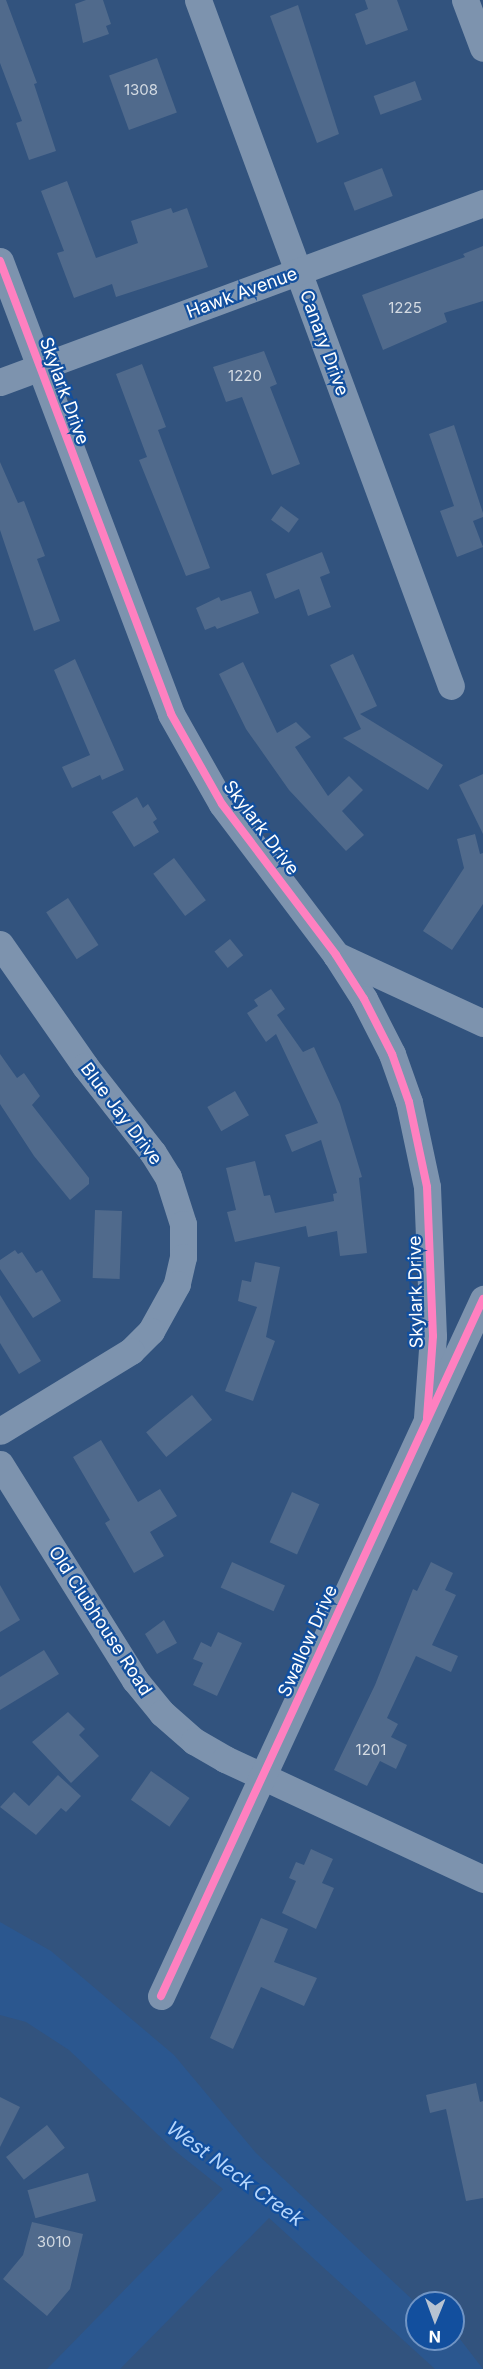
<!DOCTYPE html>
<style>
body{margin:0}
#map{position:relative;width:483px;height:2369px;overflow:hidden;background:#32537e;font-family:Inter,sans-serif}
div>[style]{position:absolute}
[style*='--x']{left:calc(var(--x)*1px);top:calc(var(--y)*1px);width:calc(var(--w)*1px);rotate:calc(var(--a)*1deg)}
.water>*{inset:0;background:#2b578f}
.building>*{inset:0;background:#506a8c;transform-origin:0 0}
.minor>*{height:27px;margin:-13.5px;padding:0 13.5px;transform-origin:13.5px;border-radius:13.5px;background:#7d93ae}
.cycleway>*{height:8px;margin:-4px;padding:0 4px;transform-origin:4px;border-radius:4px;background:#ff80c0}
span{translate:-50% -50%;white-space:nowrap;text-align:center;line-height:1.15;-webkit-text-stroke:4.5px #124f9e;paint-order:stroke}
.number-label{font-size:15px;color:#d3dae2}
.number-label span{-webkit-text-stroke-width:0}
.street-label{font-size:18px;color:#fff}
.water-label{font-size:20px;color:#b5d5fb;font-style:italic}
.north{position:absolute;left:405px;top:2291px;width:60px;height:60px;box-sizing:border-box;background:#124f9e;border:2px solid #7195c5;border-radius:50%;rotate:181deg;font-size:16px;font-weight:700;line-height:24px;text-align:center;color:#fff}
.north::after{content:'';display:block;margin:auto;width:21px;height:27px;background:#b7c3d2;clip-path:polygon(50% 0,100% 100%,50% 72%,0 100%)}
</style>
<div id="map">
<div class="water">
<div style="clip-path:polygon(0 1922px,51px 1951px,174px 2055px,256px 2153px,417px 2304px,417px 2339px,453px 2339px,453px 2330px,483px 2369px,435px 2369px,269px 2218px,120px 2369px,47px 2369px,223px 2189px,174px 2150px,69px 2050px,26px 2022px,0 2015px)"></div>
</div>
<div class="building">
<div style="clip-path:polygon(0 0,6px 0,37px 83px,34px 84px,56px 151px,29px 160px,16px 123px,22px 121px,0 63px)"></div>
<div style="clip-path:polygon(86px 0,103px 0,111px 24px,106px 26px,109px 34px,83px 43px,75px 4px)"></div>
<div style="clip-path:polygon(365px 0,397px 0,408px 30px,366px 45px,355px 14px,368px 9px)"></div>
<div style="clip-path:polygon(298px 5px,339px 134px,317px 143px,270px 16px)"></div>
<div style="left:157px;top:58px;width:58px;height:51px;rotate:70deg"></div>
<div style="left:415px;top:81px;width:20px;height:44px;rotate:70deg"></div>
<div style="left:382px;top:168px;width:30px;height:41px;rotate:69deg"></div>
<div style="clip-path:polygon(67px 181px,96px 258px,138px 243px,131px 221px,171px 208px,173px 213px,187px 208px,208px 267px,116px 297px,112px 284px,74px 298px,57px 253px,64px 251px,41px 191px)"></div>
<div style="clip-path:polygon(483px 246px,483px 301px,444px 313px,447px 322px,383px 350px,362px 295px,465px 257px,463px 254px)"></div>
<div style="clip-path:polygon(264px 351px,277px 384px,270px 387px,300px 464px,272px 475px,242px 397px,226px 402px,213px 367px)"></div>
<div style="clip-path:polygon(142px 364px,166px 427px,158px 430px,210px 568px,186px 576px,139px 460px,147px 457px,116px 374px)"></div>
<div style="clip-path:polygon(454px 425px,483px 513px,483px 517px,473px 521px,483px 547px,457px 557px,440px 511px,454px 506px,429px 434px)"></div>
<div style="clip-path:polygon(0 462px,18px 503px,24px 501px,45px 556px,37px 559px,60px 621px,34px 631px,0 530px)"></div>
<div style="left:281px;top:506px;width:22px;height:17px;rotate:36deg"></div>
<div style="clip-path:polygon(322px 552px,330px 573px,320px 577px,331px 607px,308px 616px,299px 589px,275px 599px,266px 574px)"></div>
<div style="clip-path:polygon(251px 591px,259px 613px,217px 629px,215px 626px,205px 630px,196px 608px,219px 597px,221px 601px)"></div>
<div style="clip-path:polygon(353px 654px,377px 706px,360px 714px,443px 765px,428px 790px,343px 738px,361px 729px,330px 665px)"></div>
<div style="clip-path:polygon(75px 659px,124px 770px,102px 780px,100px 775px,72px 788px,62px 767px,90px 755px,54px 670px)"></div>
<div style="clip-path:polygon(243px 662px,277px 733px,296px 722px,311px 737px,295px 747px,328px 796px,349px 776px,363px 790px,342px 811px,364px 835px,346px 851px,289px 790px,246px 729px,219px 674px)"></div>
<div style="clip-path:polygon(483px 774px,483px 834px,459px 785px)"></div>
<div style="clip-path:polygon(137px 797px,143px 808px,148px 804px,157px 819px,153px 822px,159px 832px,134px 847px,112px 812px)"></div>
<div style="clip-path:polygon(475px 834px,480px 854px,483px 853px,483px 904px,452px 950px,423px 931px,464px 868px,457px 839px)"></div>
<div style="left:174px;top:858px;width:53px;height:26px;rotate:53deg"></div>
<div style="left:68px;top:898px;width:56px;height:26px;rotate:57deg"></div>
<div style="left:230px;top:939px;width:21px;height:20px;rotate:51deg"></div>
<div style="clip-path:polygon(271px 989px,285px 1009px,277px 1015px,303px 1052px,314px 1047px,340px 1104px,362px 1177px,359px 1178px,367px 1253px,340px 1256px,337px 1231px,308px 1237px,306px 1226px,235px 1242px,227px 1212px,236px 1210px,226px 1168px,255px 1161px,264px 1196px,270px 1195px,275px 1213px,334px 1201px,333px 1194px,337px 1193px,321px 1140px,292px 1152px,285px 1135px,318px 1123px,276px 1034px,266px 1042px,247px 1013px,258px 1006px,254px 1000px)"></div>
<div style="clip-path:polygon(0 1054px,17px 1078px,24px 1073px,40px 1096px,32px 1105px,89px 1178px,89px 1184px,70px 1200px,34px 1156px,0 1104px)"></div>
<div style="left:235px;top:1091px;width:28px;height:32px;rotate:60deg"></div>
<div style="left:95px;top:1210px;width:27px;height:68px;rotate:2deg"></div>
<div style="clip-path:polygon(15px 1250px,18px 1254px,22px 1252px,36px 1273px,42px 1270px,61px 1301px,33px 1318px,0 1269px,0 1260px)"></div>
<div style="clip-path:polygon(255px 1262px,280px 1267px,266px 1337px,275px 1341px,253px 1401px,225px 1391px,257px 1307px,238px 1301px,242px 1280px,251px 1282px)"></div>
<div style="clip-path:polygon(0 1295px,41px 1361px,19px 1374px,0 1343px)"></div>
<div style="left:192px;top:1395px;width:32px;height:59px;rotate:51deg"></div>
<div style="clip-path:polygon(101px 1440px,138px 1502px,160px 1489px,177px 1516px,150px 1532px,164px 1556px,134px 1573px,105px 1523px,110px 1520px,73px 1457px)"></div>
<div style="left:292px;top:1492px;width:30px;height:55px;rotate:24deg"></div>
<div style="left:232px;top:1562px;width:58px;height:28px;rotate:24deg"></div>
<div style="clip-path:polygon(431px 1562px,453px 1573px,445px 1590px,456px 1595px,432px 1645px,458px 1656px,451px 1672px,416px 1656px,387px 1718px,398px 1724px,391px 1737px,407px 1745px,396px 1769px,380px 1761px,367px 1786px,334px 1770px,375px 1685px,413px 1589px,417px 1591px)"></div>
<div style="clip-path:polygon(0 1585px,20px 1620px,0 1632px)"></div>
<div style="clip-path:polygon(164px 1620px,177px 1643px,157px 1654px,145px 1634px)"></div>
<div style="clip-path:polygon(218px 1632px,242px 1643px,217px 1696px,193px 1685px,203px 1663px,193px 1659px,201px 1642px,211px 1647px)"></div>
<div style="clip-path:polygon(44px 1650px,59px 1674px,0 1710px,0 1677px)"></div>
<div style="clip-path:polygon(68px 1712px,85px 1729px,79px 1735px,99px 1756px,71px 1783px,32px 1742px)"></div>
<div style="left:151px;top:1771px;width:47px;height:35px;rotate:35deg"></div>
<div style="clip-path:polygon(58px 1775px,81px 1796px,66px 1812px,61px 1808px,36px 1835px,0 1807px,14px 1792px,29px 1806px)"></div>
<div style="clip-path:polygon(311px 1849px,333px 1859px,322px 1883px,334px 1888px,316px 1929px,282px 1913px,296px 1881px,289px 1878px,296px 1862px,304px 1865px)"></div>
<div style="clip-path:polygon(261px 1918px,288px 1929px,274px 1962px,317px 1978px,304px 2006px,261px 1987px,233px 2049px,210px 2038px)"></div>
<div style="clip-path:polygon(476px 2083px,480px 2102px,483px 2101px,483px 2198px,466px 2201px,446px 2109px,430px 2113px,426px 2095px)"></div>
<div style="clip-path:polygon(0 2097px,20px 2107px,0 2147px)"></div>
<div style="left:47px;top:2125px;width:29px;height:52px;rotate:52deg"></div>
<div style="left:88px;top:2173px;width:29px;height:63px;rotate:74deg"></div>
<div style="clip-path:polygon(32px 2222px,83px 2234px,70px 2289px,47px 2316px,3px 2279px,23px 2255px)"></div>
</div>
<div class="minor">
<div style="--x:198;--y:0;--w:731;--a:69.76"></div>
<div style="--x:465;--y:0;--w:51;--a:69.4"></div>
<div style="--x:0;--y:261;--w:484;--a:69.3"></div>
<div style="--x:171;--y:714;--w:103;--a:60.5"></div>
<div style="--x:222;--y:804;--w:189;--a:52.9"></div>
<div style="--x:336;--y:955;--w:52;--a:57.5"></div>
<div style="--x:364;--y:999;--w:62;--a:63"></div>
<div style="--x:392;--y:1054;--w:51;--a:70.5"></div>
<div style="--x:409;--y:1102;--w:87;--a:78"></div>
<div style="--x:427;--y:1187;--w:149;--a:87.7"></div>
<div style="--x:433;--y:1336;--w:82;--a:94.2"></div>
<div style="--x:0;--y:382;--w:515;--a:-20.33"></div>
<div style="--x:0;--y:944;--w:149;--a:55.1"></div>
<div style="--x:85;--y:1066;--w:110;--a:52"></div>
<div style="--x:153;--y:1153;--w:28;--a:58"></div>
<div style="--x:168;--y:1177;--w:49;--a:72.3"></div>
<div style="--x:183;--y:1224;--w:33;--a:90"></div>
<div style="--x:183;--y:1257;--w:28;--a:103"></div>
<div style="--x:177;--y:1284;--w:54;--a:119"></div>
<div style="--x:151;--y:1331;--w:28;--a:135"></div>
<div style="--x:131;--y:1351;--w:153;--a:148.6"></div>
<div style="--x:336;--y:955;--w:162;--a:24.8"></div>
<div style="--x:0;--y:1464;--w:255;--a:58"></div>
<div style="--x:135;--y:1680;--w:43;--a:50.7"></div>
<div style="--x:162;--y:1713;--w:43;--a:41.2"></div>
<div style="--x:194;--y:1741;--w:36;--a:30"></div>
<div style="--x:225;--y:1759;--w:285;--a:24.9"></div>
<div style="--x:161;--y:1996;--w:768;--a:-65.2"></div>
</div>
<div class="cycleway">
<div style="--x:0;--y:261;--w:484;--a:69.3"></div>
<div style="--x:171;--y:714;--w:103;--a:60.5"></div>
<div style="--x:222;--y:804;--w:189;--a:52.9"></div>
<div style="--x:336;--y:955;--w:52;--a:57.5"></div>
<div style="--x:364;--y:999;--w:62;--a:63"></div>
<div style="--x:392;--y:1054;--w:51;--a:70.5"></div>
<div style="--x:409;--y:1102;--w:87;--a:78"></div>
<div style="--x:427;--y:1187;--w:149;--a:87.7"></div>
<div style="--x:433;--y:1336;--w:82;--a:94.2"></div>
<div style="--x:161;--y:1996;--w:768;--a:-65.2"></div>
</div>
<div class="number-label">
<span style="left:141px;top:90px">1308</span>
<span style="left:405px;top:308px">1225</span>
<span style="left:245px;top:376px">1220</span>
<span style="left:371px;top:1750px">1201</span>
<span style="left:54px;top:2242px">3010</span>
</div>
<div class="street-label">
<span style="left:242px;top:293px;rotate:-20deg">Hawk Avenue</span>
<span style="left:324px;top:343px;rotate:70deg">Canary Drive</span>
<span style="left:64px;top:391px;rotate:70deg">Skylark Drive</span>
<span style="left:261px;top:828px;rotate:53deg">Skylark Drive</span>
<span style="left:121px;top:1114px;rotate:53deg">Blue Jay Drive</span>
<span style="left:416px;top:1292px;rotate:-91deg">Skylark Drive</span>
<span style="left:100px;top:1621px;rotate:57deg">Old Clubhouse Road</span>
<span style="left:308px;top:1641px;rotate:-66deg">Swallow Drive</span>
</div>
<div class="water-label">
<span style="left:235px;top:2174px;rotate:36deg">West Neck Creek</span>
</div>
<div class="north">N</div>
</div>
